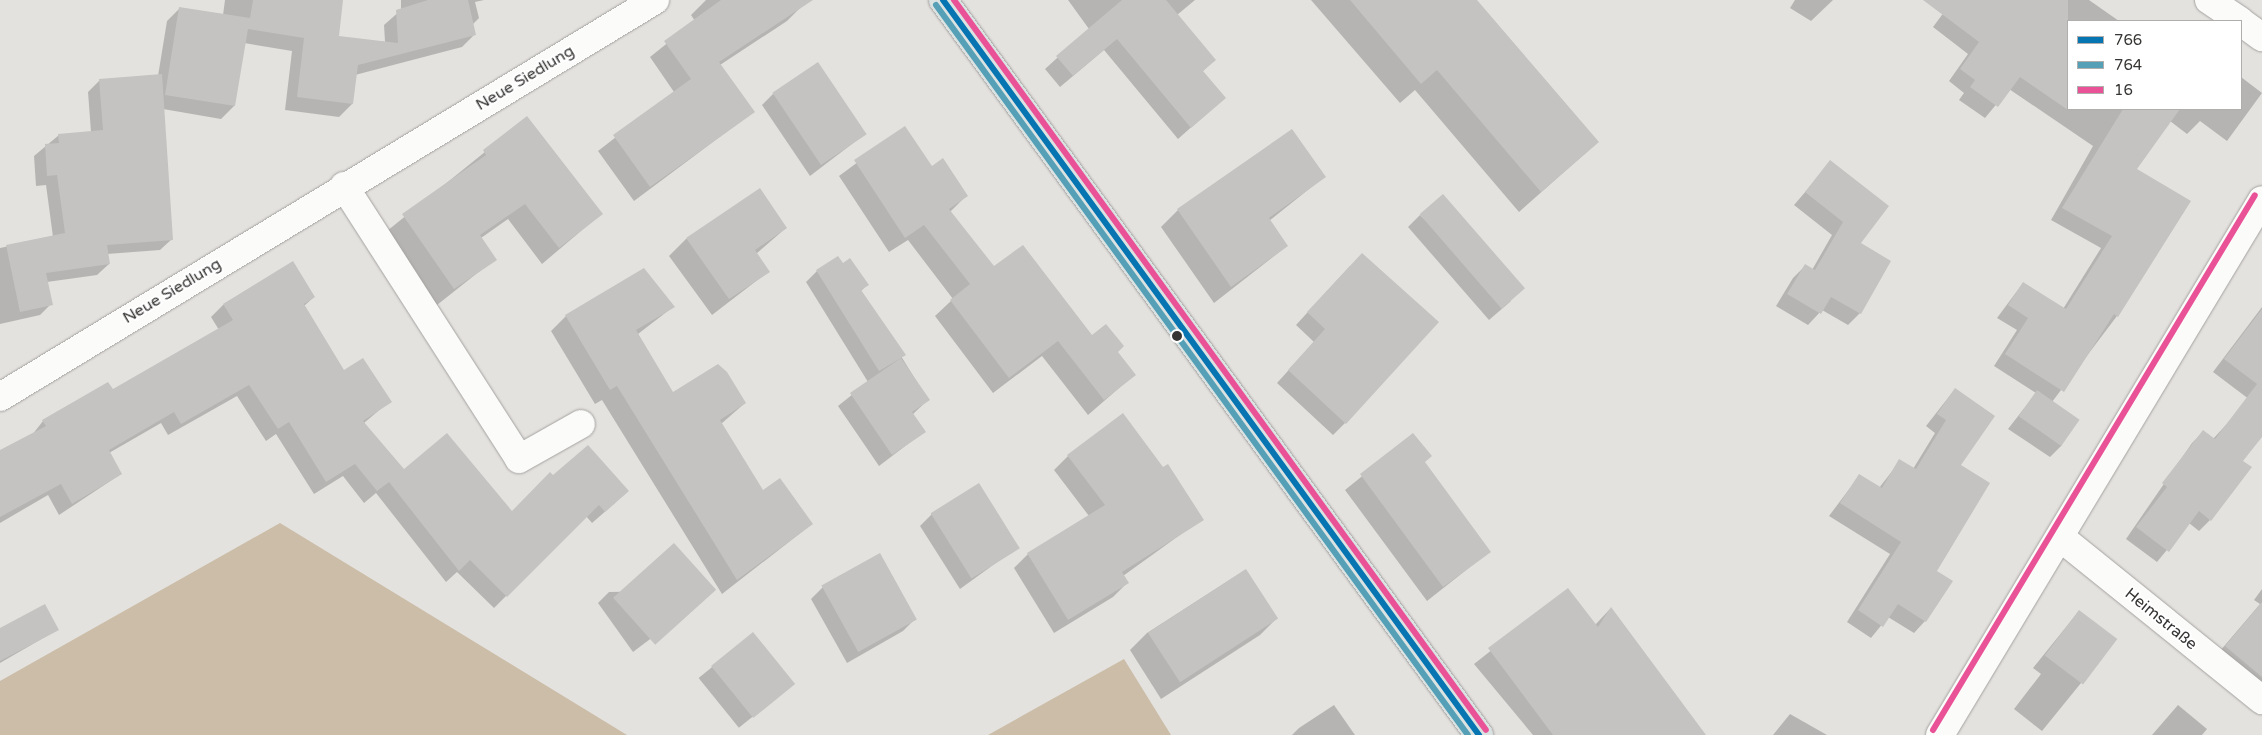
<!DOCTYPE html>
<meta charset="utf-8">
<style>
body{margin:0}
#map{position:relative;width:2262px;height:735px;overflow:hidden;background:#e4e2df;font-family:"Varela Round",sans-serif}
div>[style]{position:absolute}
[style*='--x']{left:calc(var(--x)*1px);top:calc(var(--y)*1px);width:calc(var(--w)*1px);rotate:calc(var(--a)*1deg)}
.forest>*{inset:0;background:#cbbda7}
.shadow>*{inset:0;background:#0003;transform-origin:0 0}
.building>*{inset:0;background:#c4c3c1;transform-origin:0 0}
.roads{filter:drop-shadow(0 0 1px #a4a2a0) drop-shadow(0 0 1px #a4a2a0)}
.minor>*{height:28px;margin:-14px;padding:0 14px;transform-origin:14px;border-radius:14px;background:#fbfbfa}
.major>*{height:28px;margin:-14px;padding:0 14px;transform-origin:14px;border-radius:14px;background:#dbe2e2}
.bus-1>*{height:6px;margin:-3px;padding:0 3px;transform-origin:3px;border-radius:3px;background:#0775b2}
.bus-2>*{height:6px;margin:-3px;padding:0 3px;transform-origin:3px;border-radius:3px;background:#55a0b6}
.bus-3>*{height:6px;margin:-3px;padding:0 3px;transform-origin:3px;border-radius:3px;background:#ea5297}
.dots>*{width:14px;height:14px;translate:-50% -50%;box-sizing:border-box;border:2px solid #fff;border-radius:50%}
span{translate:-50% -50%;white-space:nowrap;text-align:center;line-height:1.15;-webkit-text-stroke:4px #fff;paint-order:stroke}
.street-label{font-size:16px;color:#363533}
.legend{position:absolute;left:2067px;top:20px;width:175px;height:90px;box-sizing:border-box;background:#fff;border:1px solid #afaead;margin:0;padding:6px 9px;list-style:none;font-size:15px;color:#363533}
.legend li{display:flex;align-items:center;gap:10px;height:25px}
.legend b{width:25px;border:1px solid #afaead}
</style>
<div id="map">
<div class="forest">
<div style="clip-path:polygon(280px 523px,627px 735px,0 735px,0 681px)"></div>
<div style="clip-path:polygon(1124px 659px,1171px 735px,988px 735px)"></div>
</div>
<div class="shadow">
<div style="clip-path:polygon(225px 0,334px 0,337px 37px,385px 42px,384px 25px,401px 10px,401px 0,484px 0,475px 2px,479px 18px,472px 25px,475px 34px,462px 47px,355px 75px,352px 104px,339px 117px,285px 110px,292px 51px,244px 43px,234px 106px,221px 119px,163px 109px,172px 239px,160px 250px,107px 254px,109px 264px,97px 275px,47px 282px,51px 304px,40px 315px,0 324px,0 248px,53px 237px,46px 185px,36px 186px,34px 156px,59px 135px,91px 132px,88px 92px,99px 81px,158px 76px,167px 21px,180px 8px,223px 15px)"></div>
<div style="clip-path:polygon(706px 0,799px 0,803px 5px,787px 21px,720px 65px,753px 112px,634px 201px,598px 151px,674px 92px,650px 57px,695px 21px,691px 15px)"></div>
<div style="clip-path:polygon(1068px 0,1195px 0,1177px 15px,1214px 60px,1202px 72px,1224px 98px,1178px 139px,1104px 50px,1060px 87px,1045px 69px,1089px 29px)"></div>
<div style="clip-path:polygon(1311px 0,1475px 0,1598px 142px,1519px 212px,1415px 90px,1400px 103px)"></div>
<div style="clip-path:polygon(1795px 0,1833px 0,1811px 21px,1790px 8px)"></div>
<div style="clip-path:polygon(1953px 0,2089px 0,2119px 21px,2068px 21px,2068px 109px,2241px 109px,2241px 77px,2262px 93px,2227px 141px,2200px 121px,2187px 134px,2170px 121px,2135px 169px,2117px 316px,2052px 402px,2062px 445px,2050px 457px,2008px 429px,2036px 393px,1994px 366px,2017px 330px,1997px 318px,2023px 283px,2063px 309px,2101px 248px,2051px 220px,2093px 146px,2009px 89px,1985px 118px,1959px 100px,1964px 93px,1949px 81px,1968px 54px,1933px 27px)"></div>
<div style="clip-path:polygon(773px 94px,865px 134px,810px 176px,762px 105px)"></div>
<div style="clip-path:polygon(527px 118px,601px 214px,542px 264px,508px 219px,481px 238px,495px 259px,437px 305px,387px 231px)"></div>
<div style="clip-path:polygon(904px 128px,931px 168px,967px 195px,950px 212px,994px 268px,1116px 352px,1134px 375px,1088px 415px,1042px 356px,993px 393px,935px 316px,953px 299px,908px 240px,889px 252px,839px 176px)"></div>
<div style="clip-path:polygon(1831px 162px,1859px 244px,1860px 313px,1848px 325px,1822px 310px,1808px 325px,1776px 306px,1793px 278px,1805px 266px,1812px 270px,1832px 235px,1794px 205px)"></div>
<div style="clip-path:polygon(1324px 177px,1269px 221px,1287px 246px,1214px 303px,1161px 227px,1178px 210px)"></div>
<div style="clip-path:polygon(1420px 215px,1511px 301px,1489px 320px,1408px 227px)"></div>
<div style="clip-path:polygon(786px 228px,756px 254px,768px 272px,712px 315px,669px 256px,686px 239px)"></div>
<div style="clip-path:polygon(293px 262px,314px 297px,304px 306px,344px 372px,390px 401px,364px 423px,404px 471px,512px 513px,615px 503px,592px 523px,586px 516px,494px 608px,457px 572px,446px 582px,376px 493px,364px 503px,343px 476px,314px 494px,276px 434px,266px 441px,237px 396px,168px 435px,161px 423px,109px 453px,121px 474px,59px 515px,48px 495px,0 523px,0 453px,32px 435px,43px 421px,112px 391px,219px 330px,211px 317px,223px 305px)"></div>
<div style="clip-path:polygon(842px 264px,867px 285px,861px 291px,928px 400px,913px 414px,925px 431px,879px 466px,838px 406px,868px 382px,806px 282px,817px 271px)"></div>
<div style="clip-path:polygon(1350px 266px,1345px 423px,1333px 435px,1277px 383px,1314px 342px,1296px 325px)"></div>
<div style="clip-path:polygon(673px 307px,638px 334px,673px 394px,745px 403px,721px 424px,763px 492px,812px 524px,722px 594px,602px 400px,595px 404px,551px 331px,566px 316px)"></div>
<div style="clip-path:polygon(2262px 307px,2262px 409px,2213px 372px)"></div>
<div style="clip-path:polygon(1955px 389px,1959px 465px,1925px 621px,1914px 633px,1888px 617px,1871px 638px,1847px 622px,1890px 554px,1829px 516px,1859px 476px,1879px 488px,1900px 461px,1913px 469px,1935px 433px,1926px 426px)"></div>
<div style="clip-path:polygon(2235px 415px,2241px 461px,2210px 520px,2199px 531px,2189px 523px,2157px 562px,2126px 539px,2192px 443px,2203px 432px,2213px 439px)"></div>
<div style="clip-path:polygon(1413px 435px,1423px 463px,1489px 552px,1427px 601px,1345px 490px)"></div>
<div style="clip-path:polygon(1068px 456px,1202px 519px,1123px 576px,1127px 583px,1113px 597px,1054px 633px,1014px 568px,1028px 554px,1089px 516px,1054px 470px)"></div>
<div style="clip-path:polygon(932px 514px,1018px 547px,960px 589px,920px 526px)"></div>
<div style="clip-path:polygon(1245px 570px,1277px 618px,1260px 635px,1161px 699px,1130px 650px,1147px 633px)"></div>
<div style="clip-path:polygon(823px 587px,915px 619px,903px 631px,847px 663px,811px 599px)"></div>
<div style="clip-path:polygon(2262px 589px,2262px 698px,2214px 658px,2260px 604px,2254px 600px)"></div>
<div style="clip-path:polygon(715px 590px,633px 652px,598px 603px,609px 592px)"></div>
<div style="clip-path:polygon(1568px 590px,1595px 625px,1610px 609px,1695px 735px,1533px 735px,1474px 664px)"></div>
<div style="clip-path:polygon(2079px 611px,2116px 640px,2042px 731px,2014px 709px,2041px 674px,2033px 668px)"></div>
<div style="clip-path:polygon(0 630px,57px 630px,0 663px)"></div>
<div style="left:753px;top:634px;width:64px;height:70px;rotate:51deg"></div>
<div style="clip-path:polygon(1334px 705px,1355px 735px,1292px 735px,1299px 728px)"></div>
<div style="clip-path:polygon(2178px 705px,2207px 729px,2202px 735px,2152px 735px)"></div>
<div style="clip-path:polygon(1790px 714px,1827px 735px,1773px 735px)"></div>
</div>
<div class="building">
<div style="clip-path:polygon(253px 0,343px 0,339px 36px,398px 43px,396px 10px,428px 0,468px 0,476px 35px,358px 65px,353px 104px,297px 97px,304px 38px,248px 29px,235px 106px,165px 95px,179px 7px,250px 18px)"></div>
<div style="clip-path:polygon(721px 0,813px 0,719px 62px,755px 112px,650px 187px,613px 135px,691px 79px,664px 41px)"></div>
<div style="clip-path:polygon(1122px 0,1166px 0,1216px 60px,1203px 71px,1226px 98px,1191px 128px,1117px 39px,1073px 76px,1056px 56px)"></div>
<div style="clip-path:polygon(1350px 0,1477px 0,1599px 142px,1541px 192px,1437px 70px,1421px 84px)"></div>
<div style="clip-path:polygon(1923px 0,2068px 0,2068px 110px,2020px 77px,1998px 107px,1970px 87px,1975px 80px,1960px 69px,1979px 42px)"></div>
<div style="left:818px;top:62px;width:87px;height:55px;rotate:56deg"></div>
<div style="clip-path:polygon(162px 74px,173px 240px,107px 245px,110px 264px,46px 273px,53px 305px,20px 312px,6px 245px,65px 233px,57px 175px,47px 176px,45px 144px,59px 143px,58px 134px,103px 130px,99px 79px)"></div>
<div style="clip-path:polygon(2123px 109px,2180px 109px,2137px 169px,2191px 201px,2118px 317px,2114px 314px,2064px 392px,2005px 354px,2028px 318px,2008px 305px,2023px 282px,2066px 309px,2112px 236px,2062px 208px)"></div>
<div style="clip-path:polygon(527px 116px,603px 214px,559px 248px,525px 204px,480px 235px,497px 260px,454px 289px,402px 214px,486px 155px,483px 150px)"></div>
<div style="clip-path:polygon(905px 126px,932px 166px,943px 158px,968px 196px,949px 209px,994px 266px,1023px 245px,1092px 335px,1106px 324px,1124px 346px,1118px 352px,1136px 375px,1104px 400px,1058px 341px,1009px 378px,950px 300px,970px 284px,924px 225px,905px 238px,854px 160px)"></div>
<div style="clip-path:polygon(1292px 129px,1326px 177px,1269px 218px,1288px 246px,1231px 287px,1177px 209px)"></div>
<div style="clip-path:polygon(1830px 160px,1889px 206px,1861px 243px,1891px 261px,1861px 314px,1831px 297px,1821px 314px,1787px 294px,1805px 264px,1815px 270px,1843px 222px,1805px 192px)"></div>
<div style="clip-path:polygon(760px 188px,787px 228px,755px 250px,770px 272px,729px 299px,686px 238px)"></div>
<div style="left:1443px;top:194px;width:125px;height:31px;rotate:49deg"></div>
<div style="clip-path:polygon(1362px 253px,1439px 322px,1346px 424px,1288px 370px,1325px 329px,1307px 312px)"></div>
<div style="clip-path:polygon(838px 256px,843px 263px,850px 258px,869px 285px,861px 290px,906px 355px,879px 371px,816px 270px)"></div>
<div style="clip-path:polygon(293px 261px,315px 297px,304px 304px,344px 370px,363px 358px,392px 402px,363px 421px,404px 469px,447px 433px,512px 511px,550px 472px,553px 475px,588px 445px,629px 491px,605px 512px,599px 505px,507px 597px,470px 560px,459px 571px,389px 482px,377px 491px,355px 464px,326px 482px,289px 422px,278px 429px,249px 385px,181px 424px,174px 412px,109px 450px,122px 474px,72px 504px,61px 484px,0 517px,0 450px,46px 426px,42px 420px,108px 382px,113px 389px,233px 320px,223px 304px)"></div>
<div style="clip-path:polygon(644px 268px,675px 307px,636px 330px,673px 392px,718px 364px,727px 372px,746px 403px,720px 420px,763px 490px,780px 478px,813px 524px,737px 580px,617px 386px,610px 390px,565px 315px)"></div>
<div style="clip-path:polygon(2262px 309px,2262px 437px,2243px 461px,2252px 467px,2211px 521px,2199px 511px,2169px 552px,2136px 527px,2167px 487px,2162px 483px,2203px 430px,2215px 439px,2257px 384px,2224px 359px)"></div>
<div style="clip-path:polygon(901px 358px,930px 400px,912px 412px,926px 432px,892px 455px,850px 393px)"></div>
<div style="clip-path:polygon(1955px 388px,1995px 416px,1961px 465px,1990px 483px,1937px 571px,1953px 581px,1926px 622px,1898px 604px,1883px 627px,1858px 610px,1901px 542px,1840px 503px,1859px 474px,1882px 488px,1899px 459px,1916px 469px,1946px 420px,1937px 414px)"></div>
<div style="left:2037px;top:390px;width:52px;height:32px;rotate:35deg"></div>
<div style="clip-path:polygon(1123px 413px,1163px 467px,1168px 464px,1204px 520px,1122px 572px,1129px 583px,1068px 620px,1027px 553px,1105px 505px,1067px 455px)"></div>
<div style="clip-path:polygon(1413px 433px,1432px 456px,1425px 462px,1491px 552px,1443px 587px,1360px 474px)"></div>
<div style="left:979px;top:483px;width:77px;height:57px;rotate:58deg"></div>
<div style="left:674px;top:543px;width:63px;height:82px;rotate:48deg"></div>
<div style="left:880px;top:553px;width:76px;height:67px;rotate:61deg"></div>
<div style="left:1246px;top:569px;width:59px;height:117px;rotate:57deg"></div>
<div style="clip-path:polygon(1568px 588px,1598px 627px,1611px 607px,1706px 735px,1553px 735px,1488px 648px)"></div>
<div style="clip-path:polygon(2262px 602px,2262px 677px,2225px 646px)"></div>
<div style="clip-path:polygon(45px 604px,59px 630px,0 661px,0 628px)"></div>
<div style="left:2079px;top:610px;width:48px;height:57px;rotate:37deg"></div>
<div style="left:753px;top:632px;width:67px;height:54px;rotate:51deg"></div>
</div>
<div class="roads">
<div class="minor">
<div style="--x:2209;--y:0;--w:37;--a:34"></div>
<div style="--x:2241;--y:22;--w:26;--a:36"></div>
<div style="--x:344;--y:186;--w:324;--a:57.3"></div>
<div style="--x:519;--y:459;--w:71;--a:-29.4"></div>
<div style="--x:0;--y:397;--w:766;--a:-31.22"></div>
<div style="--x:2060;--y:537;--w:260;--a:38.9"></div>
<div style="--x:1940;--y:735;--w:624;--a:-58.96"></div>
</div>
<div class="major">
<div style="--x:943;--y:0;--w:910;--a:53.9"></div>
</div>
</div>
<div class="bus-1">
<div style="--x:943;--y:0;--w:910;--a:53.9"></div>
</div>
<div class="bus-2">
<div style="--x:936;--y:5;--w:903;--a:53.92"></div>
</div>
<div class="bus-3">
<div style="--x:954;--y:0;--w:903;--a:53.92"></div>
<div style="--x:1933;--y:730;--w:624;--a:-58.96"></div>
</div>
<div class="dots">
<div style="left:1177px;top:336px;background:#363533"></div>
</div>
<div class="street-label">
<span style="left:525px;top:78px;rotate:-31deg">Neue Siedlung</span>
<span style="left:172px;top:291px;rotate:-31deg">Neue Siedlung</span>
<span style="left:2161px;top:619px;rotate:39deg">Heimstraße</span>
</div>
<ul class="legend">
<li><b style="height:6px;background:#0775b2"></b>766</li>
<li><b style="height:6px;background:#55a0b6"></b>764</li>
<li><b style="height:6px;background:#ea5297"></b>16</li>
</ul>
</div>
